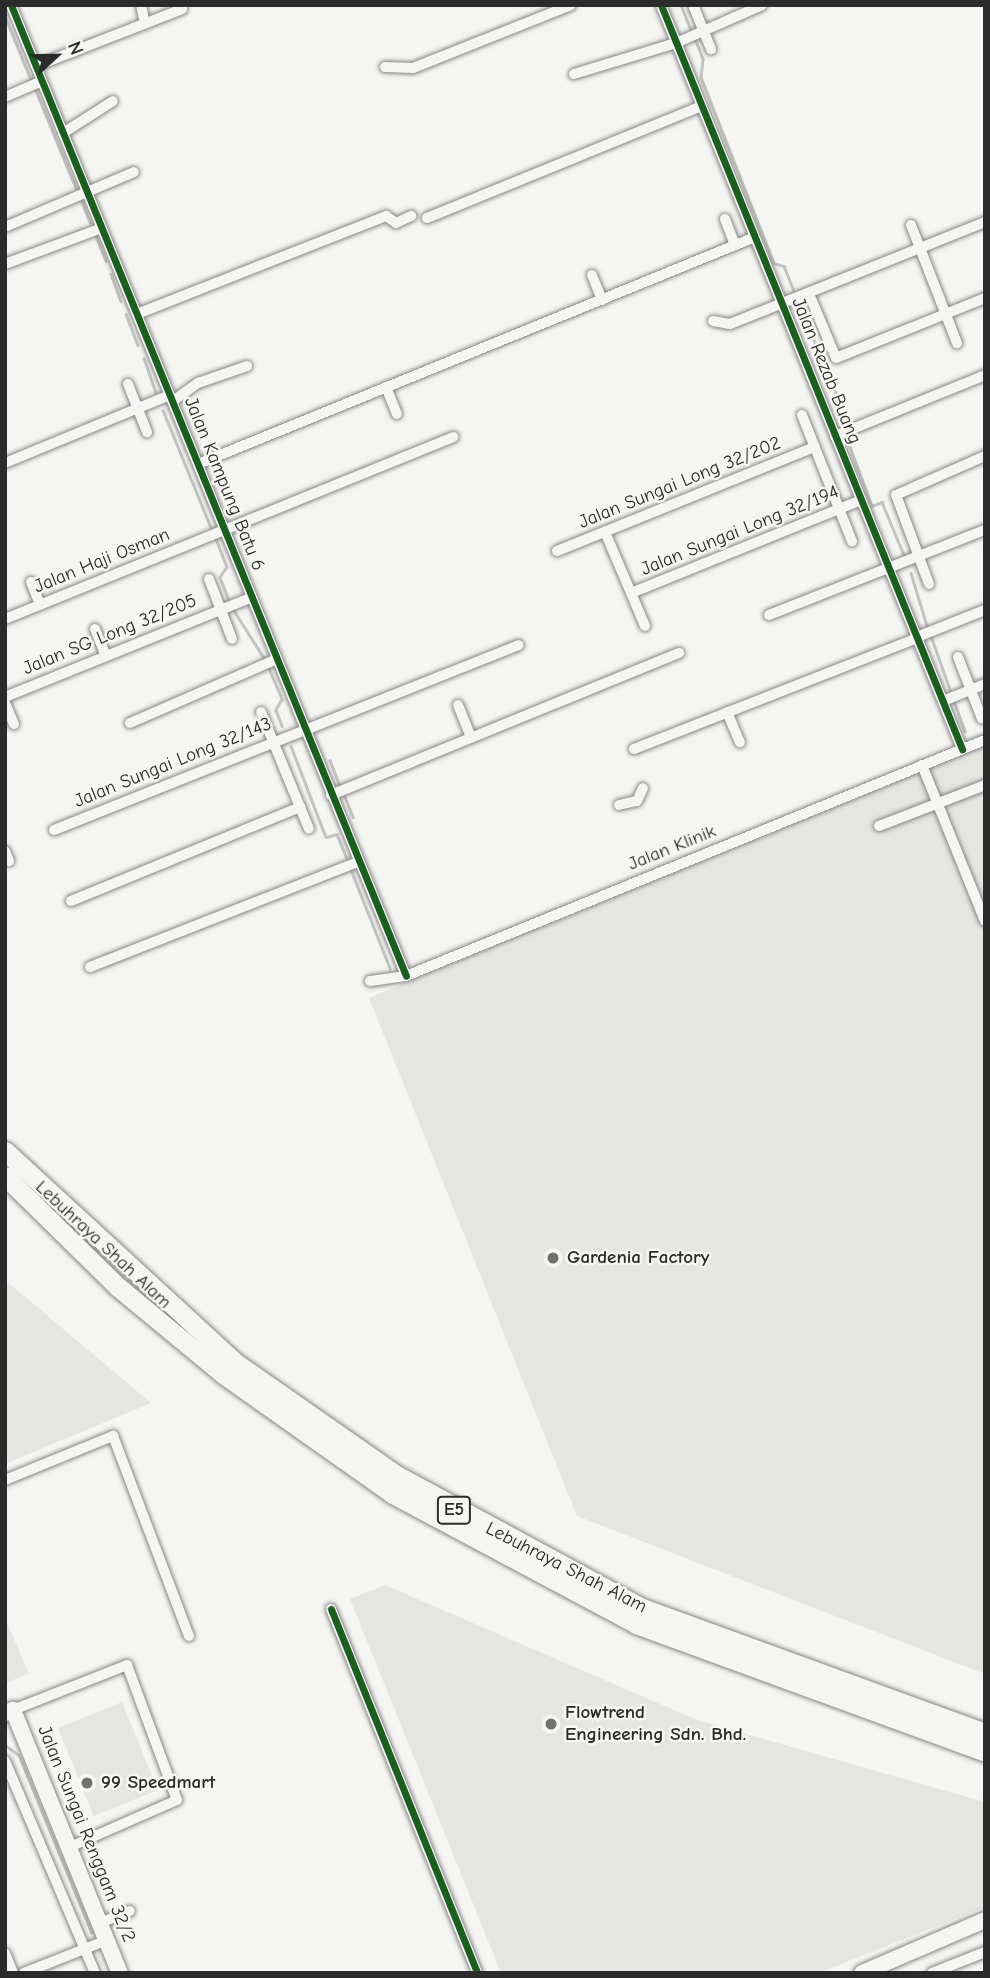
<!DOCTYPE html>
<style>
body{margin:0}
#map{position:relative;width:990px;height:1978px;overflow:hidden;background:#f5f5f3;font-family:"Comic Neue",sans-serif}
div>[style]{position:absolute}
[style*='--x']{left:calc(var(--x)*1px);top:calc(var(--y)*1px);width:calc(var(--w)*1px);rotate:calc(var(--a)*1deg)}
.built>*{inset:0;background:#e5e5e2;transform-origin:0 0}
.stream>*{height:2.5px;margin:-1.25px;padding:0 1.25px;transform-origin:1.25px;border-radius:1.25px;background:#c3c3c1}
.roads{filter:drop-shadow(0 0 2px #868685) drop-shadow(0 0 2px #868685)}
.street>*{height:10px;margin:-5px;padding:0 5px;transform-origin:5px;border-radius:5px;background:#f5f5f3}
.secondary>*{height:16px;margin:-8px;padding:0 8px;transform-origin:8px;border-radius:8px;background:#f5f5f3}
.highway>*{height:19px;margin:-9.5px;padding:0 9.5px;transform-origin:9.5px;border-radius:9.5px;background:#f5f5f3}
.cycleway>*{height:7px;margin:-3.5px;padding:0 3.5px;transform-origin:3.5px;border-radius:3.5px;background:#1b5e20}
.dots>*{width:19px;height:19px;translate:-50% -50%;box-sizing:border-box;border:4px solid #f6f6f2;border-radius:50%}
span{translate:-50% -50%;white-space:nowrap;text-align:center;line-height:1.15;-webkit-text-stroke:5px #f6f6f2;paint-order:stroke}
.shield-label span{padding:2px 5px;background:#f6f6f2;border:2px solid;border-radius:5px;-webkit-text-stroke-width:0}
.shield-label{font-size:18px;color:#2b2b2b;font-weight:700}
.street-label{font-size:19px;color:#2b2b2b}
.poi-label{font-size:19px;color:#2b2b2b;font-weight:700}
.left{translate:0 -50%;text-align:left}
.frame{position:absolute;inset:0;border:7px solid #2b2b2b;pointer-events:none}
.north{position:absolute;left:21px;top:21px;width:70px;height:70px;-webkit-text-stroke:5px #f6f6f2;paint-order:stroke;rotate:68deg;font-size:19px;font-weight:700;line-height:28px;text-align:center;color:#2b2b2b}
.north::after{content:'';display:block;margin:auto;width:24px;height:32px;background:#2b2b2b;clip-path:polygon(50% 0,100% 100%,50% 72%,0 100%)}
</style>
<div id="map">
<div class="built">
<div style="clip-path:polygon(985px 746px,985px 1674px,577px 1516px,369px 998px)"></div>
<div style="clip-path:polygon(5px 1280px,151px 1403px,5px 1464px)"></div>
<div style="clip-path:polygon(385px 1585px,697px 1720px,985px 1802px,985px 1907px,819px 1973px,501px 1973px,350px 1599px)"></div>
<div style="clip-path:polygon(5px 1618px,29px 1674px,5px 1683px)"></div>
<div style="left:122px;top:1702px;width:95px;height:69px;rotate:68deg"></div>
</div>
<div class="stream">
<div style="--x:681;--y:5;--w:29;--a:68"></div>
<div style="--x:5;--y:16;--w:71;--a:67.8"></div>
<div style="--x:695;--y:38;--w:22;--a:69"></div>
<div style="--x:703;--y:59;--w:18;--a:96"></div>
<div style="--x:701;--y:77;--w:200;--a:68.6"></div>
<div style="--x:774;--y:263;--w:10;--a:17"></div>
<div style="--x:784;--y:266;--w:29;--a:68"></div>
<div style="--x:35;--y:88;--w:108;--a:67.7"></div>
<div style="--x:82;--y:202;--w:22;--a:68"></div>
<div style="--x:96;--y:236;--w:27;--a:68"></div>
<div style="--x:111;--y:274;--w:29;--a:70"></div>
<div style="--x:797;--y:299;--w:107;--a:67.5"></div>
<div style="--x:838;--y:398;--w:31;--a:81"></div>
<div style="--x:126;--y:314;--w:33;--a:69"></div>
<div style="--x:144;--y:358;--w:36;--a:71"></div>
<div style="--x:163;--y:410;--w:130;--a:67.8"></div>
<div style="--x:846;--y:436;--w:75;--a:69.6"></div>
<div style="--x:872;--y:506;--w:11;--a:-22"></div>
<div style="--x:882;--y:502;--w:57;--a:67.5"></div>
<div style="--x:215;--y:536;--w:33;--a:69"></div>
<div style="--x:227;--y:567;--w:12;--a:125"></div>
<div style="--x:220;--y:577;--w:28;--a:69"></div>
<div style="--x:911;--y:573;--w:59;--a:73.1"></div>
<div style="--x:233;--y:609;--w:62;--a:57.6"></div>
<div style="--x:931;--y:636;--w:63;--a:70.4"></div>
<div style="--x:269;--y:668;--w:34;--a:67"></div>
<div style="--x:282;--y:699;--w:13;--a:119"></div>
<div style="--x:276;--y:710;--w:17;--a:69"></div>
<div style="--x:954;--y:701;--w:32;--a:70"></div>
<div style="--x:291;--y:746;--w:97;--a:69"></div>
<div style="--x:326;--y:837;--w:11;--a:-15"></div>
<div style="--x:337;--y:834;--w:29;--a:68"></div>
<div style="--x:330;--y:760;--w:28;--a:69"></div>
<div style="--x:343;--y:792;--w:27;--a:68"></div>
<div style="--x:350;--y:867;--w:109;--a:68.4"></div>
<div style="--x:5;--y:1745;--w:17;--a:36"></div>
<div style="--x:19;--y:1755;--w:192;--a:67.7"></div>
</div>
<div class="roads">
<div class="street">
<div style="--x:11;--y:5;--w:1048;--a:67.86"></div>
<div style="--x:141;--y:5;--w:19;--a:78"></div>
<div style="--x:661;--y:5;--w:803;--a:67.97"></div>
<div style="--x:693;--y:5;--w:48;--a:67.8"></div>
<div style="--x:36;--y:66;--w:157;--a:-21.3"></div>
<div style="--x:385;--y:67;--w:28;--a:2"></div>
<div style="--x:413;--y:68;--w:170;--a:-21.7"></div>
<div style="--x:574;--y:74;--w:107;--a:-16.9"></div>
<div style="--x:676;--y:43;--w:94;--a:-23.8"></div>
<div style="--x:5;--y:97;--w:40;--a:-23.4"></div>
<div style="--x:63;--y:133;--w:59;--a:-32.6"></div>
<div style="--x:427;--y:218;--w:297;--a:-22.2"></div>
<div style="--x:725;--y:219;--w:28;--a:69"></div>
<div style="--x:911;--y:225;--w:127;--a:68.7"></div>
<div style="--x:5;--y:227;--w:140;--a:-23.1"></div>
<div style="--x:5;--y:264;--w:103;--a:-20.4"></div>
<div style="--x:592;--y:275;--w:27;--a:68"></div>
<div style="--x:809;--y:294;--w:69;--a:67.1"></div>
<div style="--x:836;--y:358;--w:161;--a:-21.9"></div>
<div style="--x:137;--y:314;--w:268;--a:-21.5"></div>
<div style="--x:386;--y:216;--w:12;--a:35"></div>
<div style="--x:396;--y:223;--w:17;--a:-25"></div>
<div style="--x:713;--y:321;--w:17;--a:10"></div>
<div style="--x:730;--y:324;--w:275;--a:-21.8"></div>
<div style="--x:128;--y:384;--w:52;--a:68.4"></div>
<div style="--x:386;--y:387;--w:29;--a:68"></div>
<div style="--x:173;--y:401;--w:31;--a:-36"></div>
<div style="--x:198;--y:383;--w:52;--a:-19.1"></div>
<div style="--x:802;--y:415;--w:136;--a:68.4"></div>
<div style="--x:835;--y:436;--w:162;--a:-22.1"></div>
<div style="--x:5;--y:463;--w:178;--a:-22.4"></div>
<div style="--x:198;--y:464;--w:601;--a:-22.17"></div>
<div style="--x:605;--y:532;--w:102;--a:66.9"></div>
<div style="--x:557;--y:551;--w:278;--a:-22"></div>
<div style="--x:209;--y:579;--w:64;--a:69"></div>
<div style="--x:31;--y:582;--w:24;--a:68"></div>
<div style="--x:929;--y:584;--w:95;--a:-110.3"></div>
<div style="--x:896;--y:495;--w:97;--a:-23.7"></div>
<div style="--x:631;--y:593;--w:248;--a:-22"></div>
<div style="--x:769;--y:615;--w:232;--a:-21.5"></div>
<div style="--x:5;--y:619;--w:484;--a:-22.1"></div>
<div style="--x:95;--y:629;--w:29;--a:68"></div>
<div style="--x:917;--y:637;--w:73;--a:-21.7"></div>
<div style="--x:958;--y:657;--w:66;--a:68.8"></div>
<div style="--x:5;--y:697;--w:266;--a:-22"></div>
<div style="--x:943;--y:701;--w:45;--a:-22"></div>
<div style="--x:5;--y:703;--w:23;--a:67"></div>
<div style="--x:458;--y:705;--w:35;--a:68"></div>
<div style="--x:261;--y:712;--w:126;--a:67.7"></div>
<div style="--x:727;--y:712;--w:33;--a:67"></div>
<div style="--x:130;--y:723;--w:160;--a:-23.5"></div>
<div style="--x:634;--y:749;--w:304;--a:-21.4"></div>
<div style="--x:922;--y:765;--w:168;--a:68"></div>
<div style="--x:331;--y:795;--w:376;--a:-22.2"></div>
<div style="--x:619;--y:805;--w:18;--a:-13"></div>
<div style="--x:637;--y:801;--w:14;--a:-65"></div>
<div style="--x:879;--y:826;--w:114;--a:-21.1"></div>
<div style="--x:54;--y:830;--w:500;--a:-21.7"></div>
<div style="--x:5;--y:851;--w:11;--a:68"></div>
<div style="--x:71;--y:901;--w:248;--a:-22.3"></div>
<div style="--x:90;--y:967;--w:288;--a:-21.4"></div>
<div style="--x:370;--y:981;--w:36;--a:-8"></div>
<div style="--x:406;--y:976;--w:625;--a:-22.18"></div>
<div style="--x:5;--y:1480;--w:117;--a:-22.2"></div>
<div style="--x:113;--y:1436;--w:214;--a:69.2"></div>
<div style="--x:331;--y:1609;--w:392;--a:68.1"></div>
<div style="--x:13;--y:1710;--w:123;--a:-21.5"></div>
<div style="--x:127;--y:1665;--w:144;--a:69.7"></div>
<div style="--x:177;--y:1800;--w:117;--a:156.3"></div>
<div style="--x:5;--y:1761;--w:230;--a:67"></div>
<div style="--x:100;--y:1923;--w:32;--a:-22"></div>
<div style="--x:5;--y:1953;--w:22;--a:68"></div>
<div style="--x:24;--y:1973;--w:89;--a:-21.7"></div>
<div style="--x:932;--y:1973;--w:57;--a:-21.6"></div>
</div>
<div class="secondary">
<div style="--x:5;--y:1713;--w:9;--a:-21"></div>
<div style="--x:13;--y:1710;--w:284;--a:67.9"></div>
<div style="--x:862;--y:1973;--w:134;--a:-23.3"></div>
</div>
<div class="highway">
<div style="--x:5;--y:1151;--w:310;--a:42.6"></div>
<div style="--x:233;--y:1361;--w:201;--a:34.9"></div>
<div style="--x:398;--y:1476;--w:277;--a:28.4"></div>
<div style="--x:642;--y:1608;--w:365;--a:20"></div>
<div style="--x:5;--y:1176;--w:158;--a:44.5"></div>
<div style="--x:118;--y:1287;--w:136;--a:39.6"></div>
<div style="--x:223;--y:1374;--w:208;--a:35.2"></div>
<div style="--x:393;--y:1494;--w:276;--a:28.1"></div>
<div style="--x:636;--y:1624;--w:372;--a:20.1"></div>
</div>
</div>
<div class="cycleway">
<div style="--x:11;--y:5;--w:1048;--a:67.86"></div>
<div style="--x:661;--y:5;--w:803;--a:67.97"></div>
<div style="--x:331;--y:1609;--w:392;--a:68.1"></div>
</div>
<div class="dots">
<div style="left:553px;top:1258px;background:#727271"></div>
<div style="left:551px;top:1724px;background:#727271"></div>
<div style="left:87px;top:1783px;background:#727271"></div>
</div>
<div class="shield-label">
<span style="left:454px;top:1510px">E5</span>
</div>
<div class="street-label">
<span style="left:826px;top:371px;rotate:68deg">Jalan Rezab Buang</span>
<span style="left:680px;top:483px;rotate:-22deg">Jalan Sungai Long 32/202</span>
<span style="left:224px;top:484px;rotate:68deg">Jalan Kampung Batu 6</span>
<span style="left:740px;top:531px;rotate:-22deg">Jalan Sungai Long 32/194</span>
<span style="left:102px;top:561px;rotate:-22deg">Jalan Haji Osman</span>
<span style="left:110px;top:635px;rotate:-22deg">Jalan SG Long 32/205</span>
<span style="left:173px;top:763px;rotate:-22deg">Jalan Sungai Long 32/143</span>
<span style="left:672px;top:848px;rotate:-22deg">Jalan Klinik</span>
<span style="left:103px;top:1245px;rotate:43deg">Lebuhraya Shah Alam</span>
<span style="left:566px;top:1568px;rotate:27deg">Lebuhraya Shah Alam</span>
<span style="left:86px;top:1834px;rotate:68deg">Jalan Sungai Renggam 32/2</span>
</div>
<div class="poi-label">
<span class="left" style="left:567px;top:1258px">Gardenia Factory</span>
<span class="left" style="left:565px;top:1724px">Flowtrend<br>Engineering Sdn. Bhd.</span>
<span class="left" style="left:101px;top:1783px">99 Speedmart</span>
</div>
<div class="frame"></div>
<div class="north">N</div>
</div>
